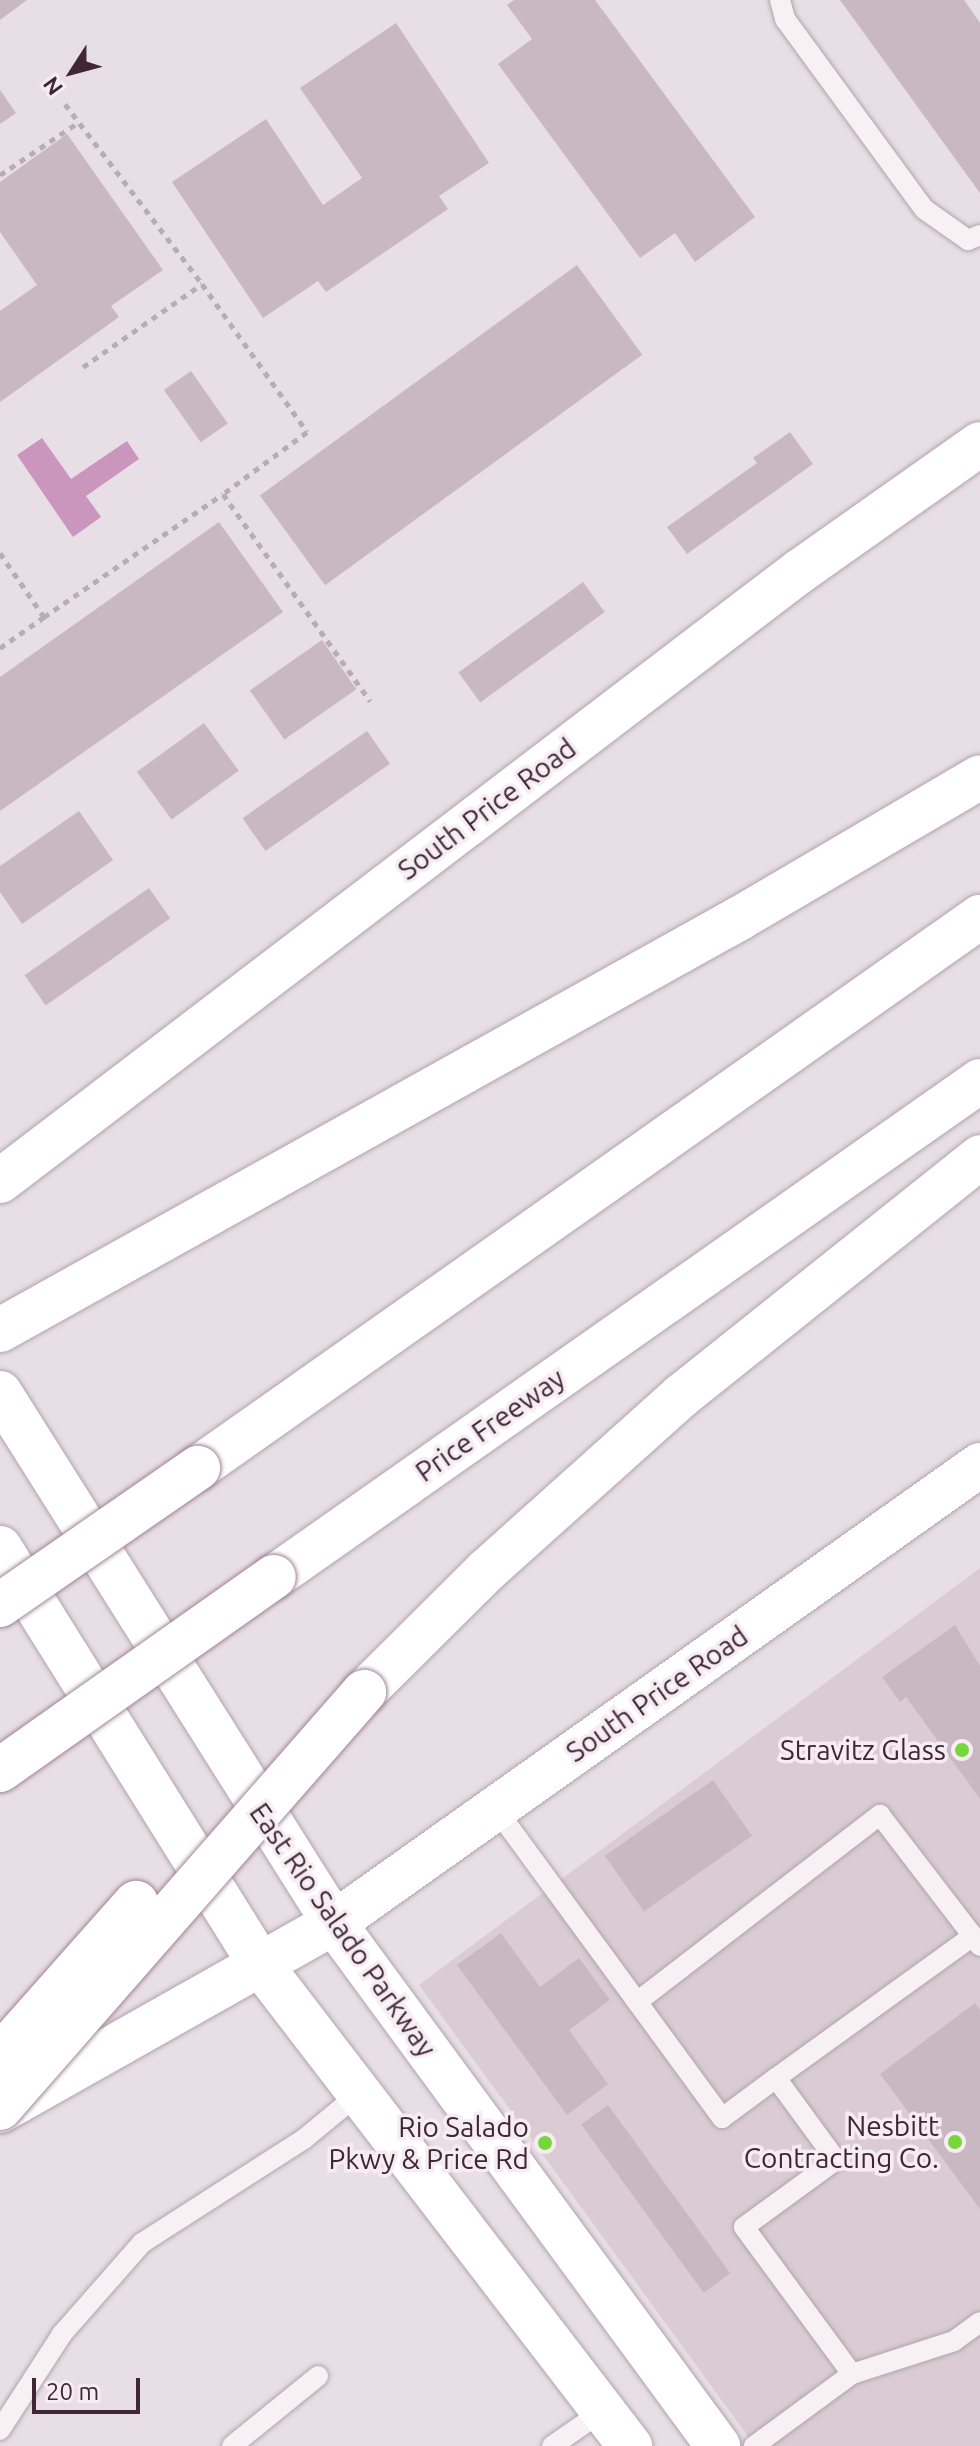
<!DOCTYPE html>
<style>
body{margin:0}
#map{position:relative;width:980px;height:2446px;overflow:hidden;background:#e8dee5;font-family:Ubuntu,sans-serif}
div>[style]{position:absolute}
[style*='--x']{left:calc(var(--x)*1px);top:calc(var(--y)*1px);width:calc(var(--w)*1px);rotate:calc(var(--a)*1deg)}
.built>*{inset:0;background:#dbccd4}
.water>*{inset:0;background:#cb96bd}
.building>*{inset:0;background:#c9b8c2;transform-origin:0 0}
.path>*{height:5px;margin-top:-2.5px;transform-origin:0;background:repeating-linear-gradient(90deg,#b9acb3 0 6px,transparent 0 12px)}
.roads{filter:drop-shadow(0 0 2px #b2a3ad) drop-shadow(0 0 2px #b2a3ad)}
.lane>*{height:20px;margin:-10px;padding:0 10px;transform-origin:10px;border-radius:10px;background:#f7f1f4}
.secondary>*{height:44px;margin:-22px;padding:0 22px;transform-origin:22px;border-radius:22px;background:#fff}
.highway>*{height:44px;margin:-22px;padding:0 22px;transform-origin:22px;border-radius:22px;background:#fff}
.bridges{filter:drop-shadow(0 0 2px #a08496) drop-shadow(0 0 2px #a08496)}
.highway-bridge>*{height:44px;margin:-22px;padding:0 22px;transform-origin:22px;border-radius:22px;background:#fff}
.dots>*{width:22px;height:22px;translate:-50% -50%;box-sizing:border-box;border:4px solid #f6edf3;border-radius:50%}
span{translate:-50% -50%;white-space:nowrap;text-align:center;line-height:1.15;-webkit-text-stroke:7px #f6edf3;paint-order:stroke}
.street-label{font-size:28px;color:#402636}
.poi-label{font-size:28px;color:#402636}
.right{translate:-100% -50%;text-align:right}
.north{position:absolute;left:32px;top:32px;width:80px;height:80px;-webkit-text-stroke:6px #f6edf3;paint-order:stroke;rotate:234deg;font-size:22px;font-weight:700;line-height:32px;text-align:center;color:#402636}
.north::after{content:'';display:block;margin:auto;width:28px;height:36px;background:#402636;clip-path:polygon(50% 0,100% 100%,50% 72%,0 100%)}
.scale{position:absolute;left:32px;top:2378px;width:108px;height:36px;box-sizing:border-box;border:4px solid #402636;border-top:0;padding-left:10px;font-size:24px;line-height:28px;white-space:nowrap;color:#402636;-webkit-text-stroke:6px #f6edf3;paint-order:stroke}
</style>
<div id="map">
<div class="built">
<div style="clip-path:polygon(980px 1568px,980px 2446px,755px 2446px,419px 1985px)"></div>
</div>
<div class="water">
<div style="clip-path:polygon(42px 438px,71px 479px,127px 441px,139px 459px,86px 496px,101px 517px,73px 537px,17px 455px)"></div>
</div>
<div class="building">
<div style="clip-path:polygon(0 0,27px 0,0 20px)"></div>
<div style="clip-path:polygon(514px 0,595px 0,755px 217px,695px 262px,675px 233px,640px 258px,498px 64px,532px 39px,507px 5px)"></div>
<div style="clip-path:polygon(840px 0,964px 0,980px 23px,980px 193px)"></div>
<div style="clip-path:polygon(396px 23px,489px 163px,439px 196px,448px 209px,326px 292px,318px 281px,263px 318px,172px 182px,266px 119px,323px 205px,362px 178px,300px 88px)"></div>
<div style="clip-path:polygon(0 90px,16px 113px,0 124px)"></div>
<div style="clip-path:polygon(67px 134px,163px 270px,111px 306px,119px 317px,0 402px,0 311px,37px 285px,0 232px,0 182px)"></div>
<div style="left:577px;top:265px;width:111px;height:392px;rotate:54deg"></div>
<div style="left:191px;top:371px;width:64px;height:33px;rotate:55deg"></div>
<div style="clip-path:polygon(790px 432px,813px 464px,687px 554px,667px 527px,757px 463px,753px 458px)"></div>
<div style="clip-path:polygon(219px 522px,283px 612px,0 811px,0 677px)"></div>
<div style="left:583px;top:582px;width:37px;height:154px;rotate:54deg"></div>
<div style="left:322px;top:640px;width:60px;height:88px;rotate:55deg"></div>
<div style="left:204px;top:723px;width:59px;height:83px;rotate:54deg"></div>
<div style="left:367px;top:731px;width:40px;height:152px;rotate:55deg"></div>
<div style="clip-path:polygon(79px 811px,113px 860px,22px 924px,0 892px,0 866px)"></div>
<div style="left:149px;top:888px;width:37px;height:152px;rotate:55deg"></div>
<div style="clip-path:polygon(955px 1625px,980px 1666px,980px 1799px,906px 1697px,900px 1702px,882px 1677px)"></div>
<div style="left:713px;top:1780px;width:68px;height:132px;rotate:55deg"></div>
<div style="clip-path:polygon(501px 1933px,540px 1987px,579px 1958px,610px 2000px,569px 2030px,608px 2084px,567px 2115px,457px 1965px)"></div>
<div style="clip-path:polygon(975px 2003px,980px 2010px,980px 2209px,880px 2074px)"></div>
<div style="left:608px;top:2105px;width:208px;height:33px;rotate:54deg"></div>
</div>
<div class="path">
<div style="--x:65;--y:104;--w:226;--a:52.7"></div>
<div style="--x:0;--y:175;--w:95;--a:-33.9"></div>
<div style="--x:83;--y:367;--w:145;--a:-34.9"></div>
<div style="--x:202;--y:284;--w:181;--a:54.6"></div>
<div style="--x:307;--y:432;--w:104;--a:143.6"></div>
<div style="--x:223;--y:494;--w:254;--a:54.6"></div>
<div style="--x:0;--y:553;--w:78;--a:55.5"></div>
<div style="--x:44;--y:617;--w:217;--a:-34.5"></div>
<div style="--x:0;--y:648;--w:54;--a:-35.2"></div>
</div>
<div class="roads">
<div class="lane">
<div style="--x:780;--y:0;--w:20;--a:75"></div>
<div style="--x:785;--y:19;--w:235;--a:53.8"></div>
<div style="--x:924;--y:209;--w:54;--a:35.2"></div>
<div style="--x:968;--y:240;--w:13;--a:-23"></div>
<div style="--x:496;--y:1809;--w:383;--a:53.8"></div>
<div style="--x:722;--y:2118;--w:67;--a:-36.5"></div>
<div style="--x:776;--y:2078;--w:102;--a:53.8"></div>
<div style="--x:836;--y:2160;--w:114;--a:143.9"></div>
<div style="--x:744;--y:2227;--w:182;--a:53.7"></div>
<div style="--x:852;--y:2374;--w:122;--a:143.7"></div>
<div style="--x:637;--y:2002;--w:307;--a:-37.6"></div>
<div style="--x:880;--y:1815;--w:153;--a:52.5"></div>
<div style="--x:776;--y:2078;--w:243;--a:-35.8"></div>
<div style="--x:973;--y:1936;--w:12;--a:55"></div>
<div style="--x:852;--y:2374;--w:107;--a:-17.9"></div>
<div style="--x:954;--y:2341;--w:32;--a:-36"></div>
<div style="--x:0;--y:2430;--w:114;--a:-57.1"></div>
<div style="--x:62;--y:2334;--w:121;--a:-48.7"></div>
<div style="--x:142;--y:2243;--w:193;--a:-32.7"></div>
<div style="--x:304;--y:2139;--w:74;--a:-39.5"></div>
<div style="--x:232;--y:2446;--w:111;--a:-39.1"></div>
<div style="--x:552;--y:2446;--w:63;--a:-34.7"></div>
</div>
<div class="secondary">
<div style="--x:0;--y:1181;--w:1006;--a:-37.33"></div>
<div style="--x:800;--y:571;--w:220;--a:-35.2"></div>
<div style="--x:0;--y:1393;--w:626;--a:57.78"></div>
<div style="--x:334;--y:1923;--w:649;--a:53.71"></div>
<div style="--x:0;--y:1548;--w:491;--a:58"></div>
<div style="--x:260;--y:1964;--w:608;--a:52.49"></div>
<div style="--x:334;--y:1923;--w:792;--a:-35.34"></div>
</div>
<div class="highway">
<div style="--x:0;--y:1330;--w:847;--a:-29.11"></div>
<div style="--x:740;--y:918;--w:278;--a:-30.4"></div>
<div style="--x:198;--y:1468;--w:957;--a:-35.17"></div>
<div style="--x:274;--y:1577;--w:863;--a:-35.09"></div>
<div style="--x:364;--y:1692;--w:172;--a:-44.8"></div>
<div style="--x:486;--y:1571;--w:262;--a:-41.9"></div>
<div style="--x:681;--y:1396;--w:383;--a:-38.6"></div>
<div style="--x:0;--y:2111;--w:383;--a:-29.4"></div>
</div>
</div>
<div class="bridges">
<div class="highway-bridge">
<div style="--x:0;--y:1605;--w:241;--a:-34.7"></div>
<div style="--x:0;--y:1770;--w:335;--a:-35.2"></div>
<div style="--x:0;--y:2056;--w:205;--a:-48.4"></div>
<div style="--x:0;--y:2108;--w:553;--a:-48.81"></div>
</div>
</div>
<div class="dots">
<div style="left:962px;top:1750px;background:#77d63a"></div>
<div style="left:955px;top:2142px;background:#77d63a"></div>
<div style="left:545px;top:2143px;background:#77d63a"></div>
</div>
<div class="street-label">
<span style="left:487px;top:809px;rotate:-37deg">South Price Road</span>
<span style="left:490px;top:1425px;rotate:-35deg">Price Freeway</span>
<span style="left:657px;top:1694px;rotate:-35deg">South Price Road</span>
<span style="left:343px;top:1930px;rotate:55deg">East Rio Salado Parkway</span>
</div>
<div class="poi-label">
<span class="right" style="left:946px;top:1750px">Stravitz Glass</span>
<span class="right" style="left:939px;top:2142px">Nesbitt<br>Contracting Co.</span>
<span class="right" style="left:529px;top:2143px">Rio Salado<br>Pkwy &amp; Price Rd</span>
</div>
<div class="north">N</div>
<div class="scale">20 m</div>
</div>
